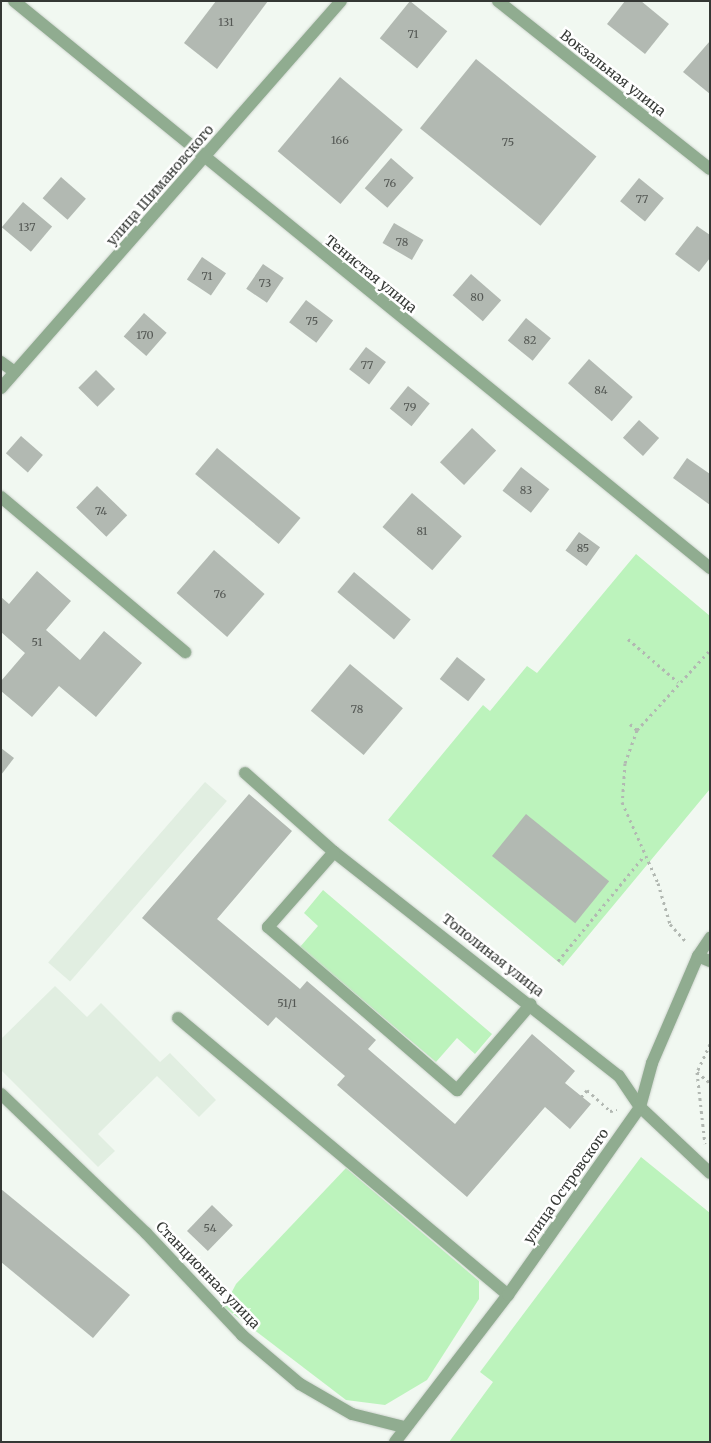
<!DOCTYPE html>
<meta charset="utf-8">
<style>
body{margin:0}
#map{position:relative;width:711px;height:1443px;overflow:hidden;background:#f1f8f1;font-family:Merriweather,serif}
div>[style]{position:absolute}
[style*='--x']{left:calc(var(--x)*1px);top:calc(var(--y)*1px);width:calc(var(--w)*1px);rotate:calc(var(--a)*1deg)}
.built>*{inset:0;background:#e1eee1;transform-origin:0 0}
.green>*{inset:0;background:#bcf3bc}
.building>*{inset:0;background:#b2b9b2;transform-origin:0 0}
.path>*{height:3px;margin-top:-1.5px;transform-origin:0;background:repeating-linear-gradient(90deg,#b2b8b2 0 2.5px,transparent 0 6.5px)}
.roads{filter:drop-shadow(0 0 1px #cfd5cf) drop-shadow(0 0 1px #cfd5cf)}
.minor>*{height:12px;margin:-6px;padding:0 6px;transform-origin:6px;border-radius:6px;background:#90ac90}
span{translate:-50% -50%;white-space:nowrap;text-align:center;line-height:1.15;-webkit-text-stroke:5px #fff;paint-order:stroke}
.number-label{font-size:11px;color:#545854}
.number-label span{-webkit-text-stroke-width:0}
.street-label{font-size:14px;color:#353835}
.frame{position:absolute;inset:0;border:2px solid #353835;pointer-events:none}
</style>
<div id="map">
<div class="built">
<div style="left:205px;top:782px;width:29px;height:239px;rotate:41deg"></div>
<div style="clip-path:polygon(55px 986px,87px 1017px,101px 1003px,160px 1062px,170px 1053px,216px 1100px,199px 1117px,157px 1076px,98px 1134px,115px 1151px,98px 1167px,1px 1070px,1px 1039px)"></div>
</div>
<div class="green">
<div style="clip-path:polygon(636px 554px,710px 616px,710px 789px,563px 966px,388px 820px,483px 705px,490px 711px,527px 666px,537px 673px)"></div>
<div style="clip-path:polygon(323px 890px,492px 1034px,475px 1054px,457px 1038px,436px 1062px,300px 947px,318px 926px,304px 913px)"></div>
<div style="clip-path:polygon(641px 1157px,710px 1213px,710px 1442px,449px 1442px,493px 1382px,480px 1372px)"></div>
<div style="clip-path:polygon(346px 1168px,479px 1281px,479px 1299px,427px 1380px,385px 1405px,346px 1400px,224px 1307px,236px 1284px)"></div>
</div>
<div class="building">
<div style="clip-path:polygon(216px 1px,268px 1px,217px 69px,184px 43px)"></div>
<div style="left:410px;top:1px;width:48px;height:48px;rotate:39deg"></div>
<div style="clip-path:polygon(625px 1px,641px 1px,669px 24px,645px 54px,607px 24px)"></div>
<div style="clip-path:polygon(710px 41px,710px 94px,683px 72px)"></div>
<div style="left:476px;top:59px;width:155px;height:89px;rotate:39deg"></div>
<div style="left:340px;top:77px;width:82px;height:97px;rotate:40deg"></div>
<div style="left:391px;top:158px;width:30px;height:40px;rotate:41deg"></div>
<div style="left:61px;top:177px;width:33px;height:28px;rotate:41deg"></div>
<div style="left:639px;top:178px;width:32px;height:30px;rotate:39deg"></div>
<div style="left:23px;top:202px;width:38px;height:33px;rotate:40deg"></div>
<div style="left:394px;top:223px;width:34px;height:23px;rotate:30deg"></div>
<div style="clip-path:polygon(697px 226px,710px 235px,710px 258px,699px 272px,675px 254px)"></div>
<div style="left:202px;top:257px;width:29px;height:27px;rotate:34deg"></div>
<div style="left:263px;top:264px;width:25px;height:30px;rotate:34deg"></div>
<div style="left:471px;top:274px;width:40px;height:28px;rotate:41deg"></div>
<div style="left:306px;top:300px;width:34px;height:28px;rotate:37deg"></div>
<div style="left:144px;top:313px;width:30px;height:31px;rotate:41deg"></div>
<div style="left:526px;top:318px;width:32px;height:29px;rotate:39deg"></div>
<div style="left:366px;top:347px;width:25px;height:28px;rotate:37deg"></div>
<div style="left:589px;top:359px;width:58px;height:32px;rotate:41deg"></div>
<div style="left:96px;top:370px;width:27px;height:25px;rotate:45deg"></div>
<div style="left:408px;top:386px;width:28px;height:29px;rotate:39deg"></div>
<div style="left:639px;top:420px;width:27px;height:24px;rotate:42deg"></div>
<div style="left:472px;top:428px;width:33px;height:47px;rotate:43deg"></div>
<div style="left:21px;top:436px;width:29px;height:23px;rotate:41deg"></div>
<div style="left:217px;top:448px;width:109px;height:34px;rotate:40deg"></div>
<div style="clip-path:polygon(687px 458px,710px 474px,710px 505px,673px 478px)"></div>
<div style="left:521px;top:467px;width:36px;height:30px;rotate:38deg"></div>
<div style="left:97px;top:486px;width:42px;height:30px;rotate:44deg"></div>
<div style="left:412px;top:493px;width:66px;height:45px;rotate:41deg"></div>
<div style="left:579px;top:532px;width:26px;height:23px;rotate:36deg"></div>
<div style="left:214px;top:550px;width:67px;height:57px;rotate:41deg"></div>
<div style="clip-path:polygon(37px 571px,71px 601px,46px 630px,80px 660px,104px 631px,142px 663px,96px 717px,59px 686px,32px 717px,1px 691px,1px 681px,25px 653px,1px 632px,1px 597px,9px 604px)"></div>
<div style="left:354px;top:572px;width:74px;height:26px;rotate:40deg"></div>
<div style="left:457px;top:657px;width:36px;height:28px;rotate:38deg"></div>
<div style="left:350px;top:664px;width:69px;height:61px;rotate:40deg"></div>
<div style="clip-path:polygon(1px 748px,14px 758px,1px 775px)"></div>
<div style="clip-path:polygon(249px 794px,292px 831px,217px 919px,300px 989px,307px 981px,376px 1040px,368px 1049px,455px 1124px,532px 1034px,575px 1071px,565px 1083px,591px 1104px,570px 1129px,545px 1107px,467px 1197px,337px 1085px,345px 1076px,276px 1017px,268px 1026px,142px 918px)"></div>
<div style="left:526px;top:814px;width:107px;height:54px;rotate:39deg"></div>
<div style="clip-path:polygon(1px 1189px,130px 1295px,93px 1338px,1px 1262px)"></div>
<div style="left:212px;top:1205px;width:29px;height:36px;rotate:44deg"></div>
</div>
<div class="path">
<div style="--x:628;--y:639;--w:66;--a:40.7"></div>
<div style="--x:630;--y:724;--w:9;--a:41"></div>
<div style="--x:637;--y:730;--w:108;--a:-47.6"></div>
<div style="--x:637;--y:730;--w:35;--a:110"></div>
<div style="--x:625;--y:763;--w:39;--a:94"></div>
<div style="--x:622;--y:802;--w:89;--a:66"></div>
<div style="--x:658;--y:883;--w:43;--a:73.7"></div>
<div style="--x:670;--y:924;--w:24;--a:48"></div>
<div style="--x:558;--y:961;--w:136;--a:-50.7"></div>
<div style="--x:710;--y:1044;--w:31;--a:115"></div>
<div style="--x:697;--y:1072;--w:17;--a:40"></div>
<div style="--x:697;--y:1072;--w:72;--a:83.7"></div>
<div style="--x:581;--y:1097;--w:9;--a:-49"></div>
<div style="--x:587;--y:1090;--w:31;--a:42"></div>
<div style="--x:610;--y:1111;--w:7;--a:-8"></div>
</div>
<div class="roads">
<div class="minor">
<div style="--x:14;--y:1;--w:898;--a:39.17"></div>
<div style="--x:498;--y:1;--w:270;--a:38.4"></div>
<div style="--x:1;--y:362;--w:17;--a:36"></div>
<div style="--x:1;--y:388;--w:515;--a:-48.7"></div>
<div style="--x:1;--y:497;--w:241;--a:40.1"></div>
<div style="--x:245;--y:773;--w:119;--a:41.6"></div>
<div style="--x:334;--y:852;--w:362;--a:38.2"></div>
<div style="--x:619;--y:1076;--w:37;--a:56"></div>
<div style="--x:640;--y:1107;--w:96;--a:43.3"></div>
<div style="--x:334;--y:852;--w:100;--a:131.3"></div>
<div style="--x:268;--y:927;--w:250;--a:40.8"></div>
<div style="--x:457;--y:1090;--w:113;--a:-49.3"></div>
<div style="--x:698;--y:956;--w:13;--a:23"></div>
<div style="--x:178;--y:1018;--w:431;--a:40"></div>
<div style="--x:1;--y:1094;--w:201;--a:43.8"></div>
<div style="--x:146;--y:1233;--w:140;--a:46.7"></div>
<div style="--x:242;--y:1335;--w:76;--a:40.2"></div>
<div style="--x:300;--y:1384;--w:60;--a:30"></div>
<div style="--x:352;--y:1414;--w:54;--a:14"></div>
<div style="--x:395;--y:1442;--w:185;--a:-52.5"></div>
<div style="--x:508;--y:1295;--w:230;--a:-54.9"></div>
<div style="--x:640;--y:1107;--w:46;--a:-74.7"></div>
<div style="--x:652;--y:1063;--w:116;--a:-66.7"></div>
<div style="--x:698;--y:956;--w:22;--a:-56"></div>
</div>
</div>
<div class="number-label">
<span style="left:226px;top:22px">131</span>
<span style="left:413px;top:34px">71</span>
<span style="left:340px;top:140px">166</span>
<span style="left:508px;top:142px">75</span>
<span style="left:390px;top:183px">76</span>
<span style="left:642px;top:199px">77</span>
<span style="left:27px;top:227px">137</span>
<span style="left:402px;top:242px">78</span>
<span style="left:207px;top:276px">71</span>
<span style="left:265px;top:283px">73</span>
<span style="left:477px;top:297px">80</span>
<span style="left:312px;top:321px">75</span>
<span style="left:145px;top:335px">170</span>
<span style="left:530px;top:340px">82</span>
<span style="left:367px;top:365px">77</span>
<span style="left:601px;top:390px">84</span>
<span style="left:410px;top:407px">79</span>
<span style="left:526px;top:490px">83</span>
<span style="left:101px;top:511px">74</span>
<span style="left:422px;top:531px">81</span>
<span style="left:583px;top:548px">85</span>
<span style="left:220px;top:594px">76</span>
<span style="left:37px;top:642px">51</span>
<span style="left:357px;top:709px">78</span>
<span style="left:287px;top:1003px">51/1</span>
<span style="left:210px;top:1228px">54</span>
</div>
<div class="street-label">
<span style="left:613px;top:73px;rotate:38deg">Вокзальная улица</span>
<span style="left:160px;top:185px;rotate:-49deg">улица Шимановского</span>
<span style="left:371px;top:274px;rotate:39deg">Тенистая улица</span>
<span style="left:493px;top:955px;rotate:38deg">Тополиная улица</span>
<span style="left:566px;top:1186px;rotate:-55deg">улица Островского</span>
<span style="left:208px;top:1275px;rotate:46deg">Станционная улица</span>
</div>
<div class="frame"></div>
</div>
